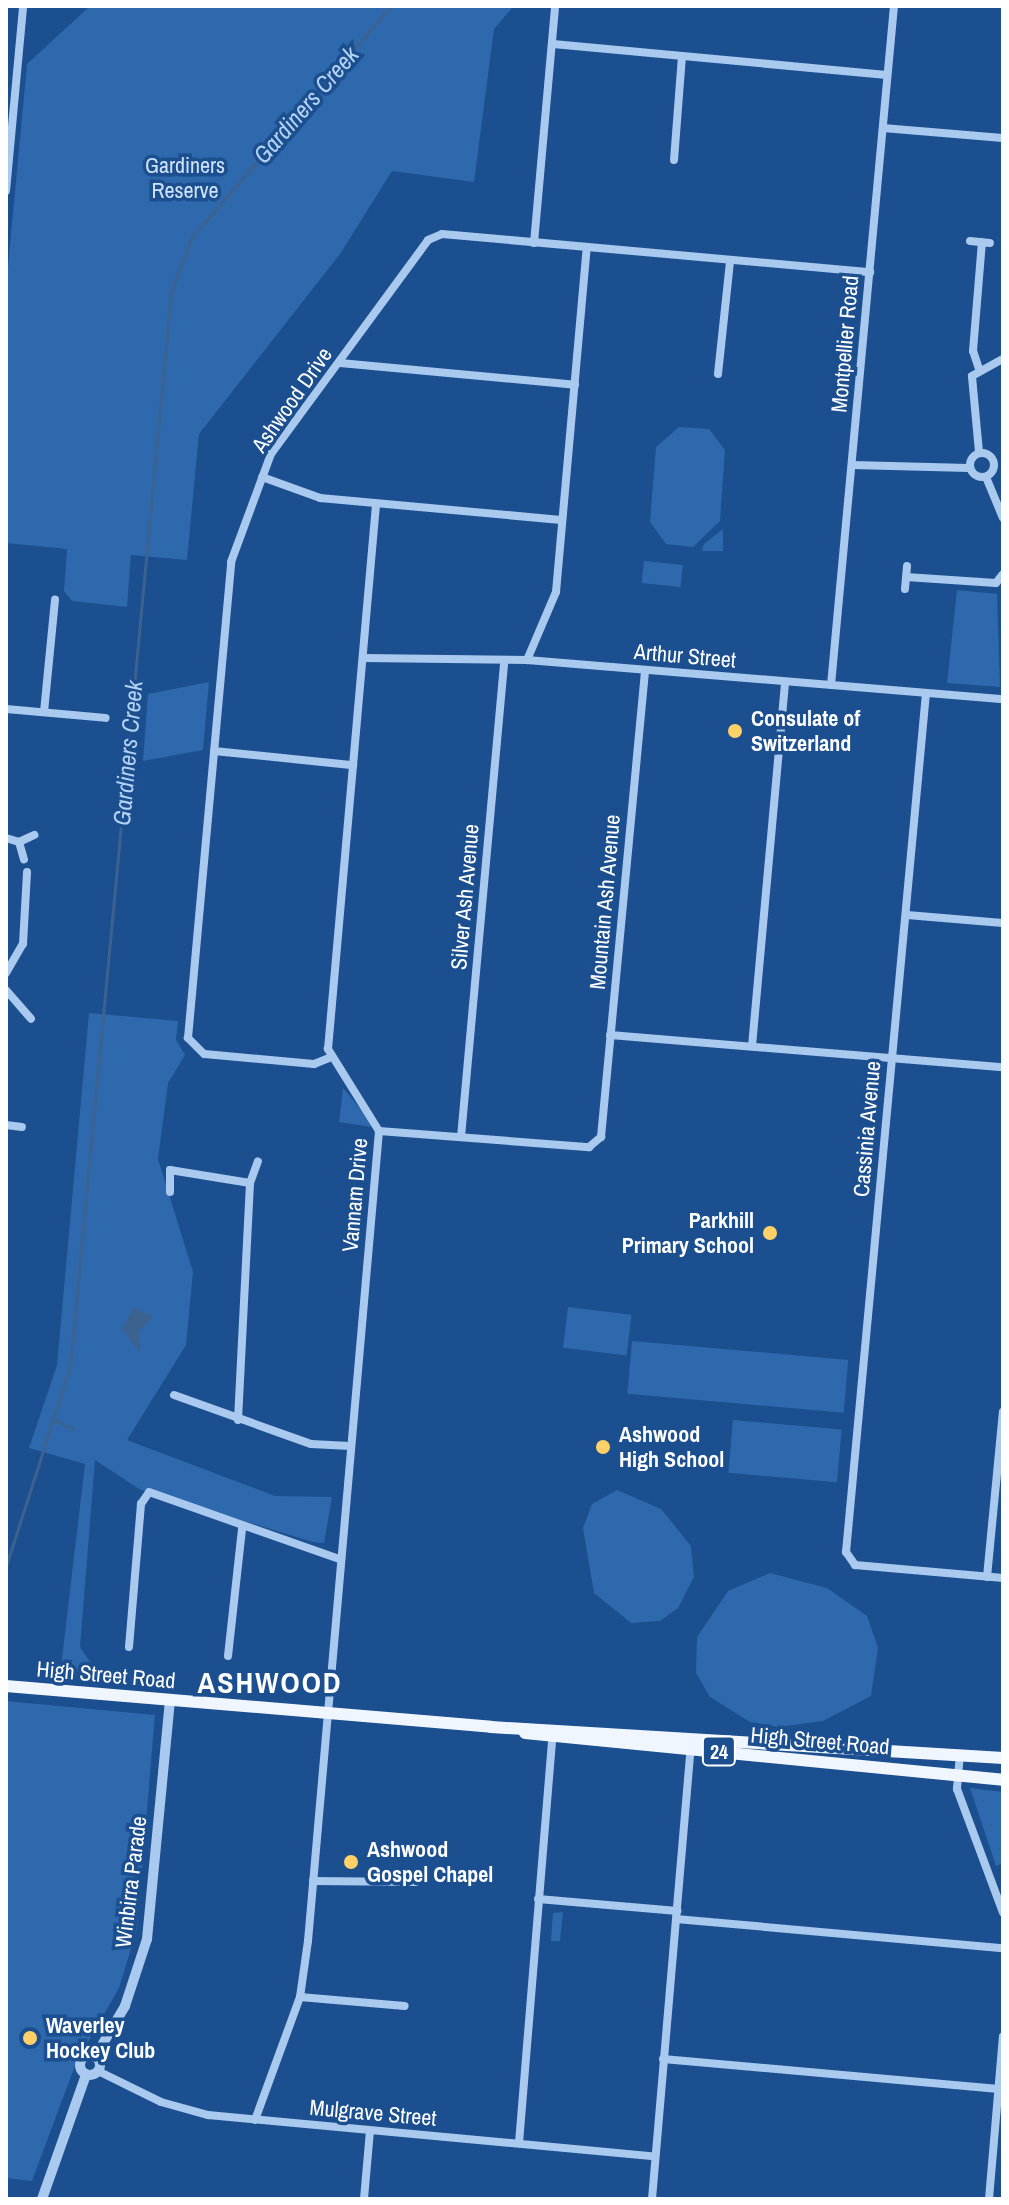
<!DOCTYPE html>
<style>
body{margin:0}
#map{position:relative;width:1009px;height:2205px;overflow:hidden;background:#1b4f8f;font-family:"Archivo Narrow",sans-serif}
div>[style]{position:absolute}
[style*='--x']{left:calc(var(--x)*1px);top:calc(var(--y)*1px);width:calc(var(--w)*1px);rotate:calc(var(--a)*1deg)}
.green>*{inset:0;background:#2e69ad;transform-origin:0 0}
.water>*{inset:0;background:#3c6290}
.stream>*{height:3px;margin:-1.5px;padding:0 1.5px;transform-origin:1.5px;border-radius:1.5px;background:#3c6290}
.minor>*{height:8px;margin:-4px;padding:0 4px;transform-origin:4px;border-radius:4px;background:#a9c9ee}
.minor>.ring{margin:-4px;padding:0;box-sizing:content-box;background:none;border:8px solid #a9c9ee;border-radius:50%}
.tertiary>*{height:10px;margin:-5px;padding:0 5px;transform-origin:5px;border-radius:5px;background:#a9c9ee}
.tertiary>.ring{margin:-5px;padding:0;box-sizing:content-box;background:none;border:10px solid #a9c9ee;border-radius:50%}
.primary>*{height:12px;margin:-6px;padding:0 6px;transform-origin:6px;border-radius:6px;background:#f0f6ff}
.dots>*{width:22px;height:22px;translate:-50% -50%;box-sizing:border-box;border:4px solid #1b4f8f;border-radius:50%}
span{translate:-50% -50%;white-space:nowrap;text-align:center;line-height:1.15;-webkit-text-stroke:7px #1b4f8f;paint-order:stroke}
.shield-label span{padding:2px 6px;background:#1b4f8f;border:2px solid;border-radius:6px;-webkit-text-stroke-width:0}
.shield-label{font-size:20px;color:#fff;font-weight:700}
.park-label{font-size:22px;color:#cfe3fa}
.street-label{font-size:22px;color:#fff}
.poi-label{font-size:22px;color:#fff;font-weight:700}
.left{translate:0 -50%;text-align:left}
.right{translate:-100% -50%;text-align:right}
.water-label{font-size:24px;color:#b5d3f5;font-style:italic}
.district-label{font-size:30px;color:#fff;font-weight:700;letter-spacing:2px}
.frame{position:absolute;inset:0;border:8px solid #fff;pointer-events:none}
</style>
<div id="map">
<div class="green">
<div style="clip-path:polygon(90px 6px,514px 6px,494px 29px,474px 182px,392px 171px,340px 254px,199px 434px,187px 560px,131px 555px,127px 607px,72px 601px,64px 591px,67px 549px,6px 543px,6px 288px,27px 64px)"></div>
<div style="clip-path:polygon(679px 427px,709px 429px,725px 450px,720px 521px,693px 547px,666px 544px,650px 522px,656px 447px)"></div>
<div style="clip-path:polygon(723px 529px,723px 551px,702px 551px,704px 544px)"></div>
<div style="left:644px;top:561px;width:39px;height:22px;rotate:6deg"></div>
<div style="clip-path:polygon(957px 590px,997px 594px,1000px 687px,947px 683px)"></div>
<div style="clip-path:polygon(209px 682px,203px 750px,143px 761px,148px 694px)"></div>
<div style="clip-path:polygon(89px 1013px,178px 1021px,176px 1040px,185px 1055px,168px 1083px,158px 1159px,193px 1272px,186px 1345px,127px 1440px,275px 1496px,332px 1497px,324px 1543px,313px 1542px,139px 1489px,95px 1460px,80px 1647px,101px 1678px,60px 1675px,85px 1464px,29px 1448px,57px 1365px)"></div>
<div style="clip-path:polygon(343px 1088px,368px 1118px,371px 1127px,339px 1122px)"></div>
<div style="left:568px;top:1307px;width:64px;height:41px;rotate:7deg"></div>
<div style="left:632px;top:1341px;width:217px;height:53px;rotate:5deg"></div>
<div style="left:733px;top:1420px;width:109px;height:53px;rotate:5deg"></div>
<div style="clip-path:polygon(617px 1490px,661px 1509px,691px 1546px,694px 1577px,678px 1608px,660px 1621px,631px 1623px,594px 1593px,583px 1528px,592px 1504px)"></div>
<div style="clip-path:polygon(770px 1573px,827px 1588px,867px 1616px,878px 1648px,871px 1696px,823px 1721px,778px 1727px,750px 1722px,710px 1697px,696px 1673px,697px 1637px,728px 1591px)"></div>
<div style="clip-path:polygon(6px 1701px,155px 1715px,137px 1929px,119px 1988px,76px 2063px,32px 2181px,6px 2178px)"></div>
<div style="clip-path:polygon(970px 1788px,1003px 1792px,1003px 1863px,996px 1866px)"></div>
<div style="clip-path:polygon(563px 1912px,560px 1941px,551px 1941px,553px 1913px)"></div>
</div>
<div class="water">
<div style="clip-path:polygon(134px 1307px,153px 1317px,139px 1331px,140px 1353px,122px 1329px)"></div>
</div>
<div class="stream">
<div style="--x:54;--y:1420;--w:21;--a:25"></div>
<div style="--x:6;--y:1566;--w:209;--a:-72.2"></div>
<div style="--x:70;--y:1367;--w:1080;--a:-84.63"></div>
<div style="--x:171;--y:292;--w:59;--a:-69.1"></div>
<div style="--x:192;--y:237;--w:305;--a:-49.3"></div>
</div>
<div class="minor">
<div style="--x:553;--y:44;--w:335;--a:5.3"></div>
<div style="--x:883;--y:128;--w:120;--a:4.8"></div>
<div style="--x:674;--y:160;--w:103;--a:-85.6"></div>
<div style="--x:6;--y:191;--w:186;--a:-84.7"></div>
<div style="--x:970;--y:241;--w:20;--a:6"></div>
<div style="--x:534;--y:243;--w:238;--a:-84.9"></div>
<div style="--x:340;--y:363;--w:236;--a:5.3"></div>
<div style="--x:979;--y:369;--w:19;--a:-108"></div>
<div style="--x:973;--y:351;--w:109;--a:-85.3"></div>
<div style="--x:718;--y:374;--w:113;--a:-83.9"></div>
<div style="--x:979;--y:452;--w:76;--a:-95.3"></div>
<div style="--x:972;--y:376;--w:35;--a:-29"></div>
<div class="ring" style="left:970px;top:453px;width:16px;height:16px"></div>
<div style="--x:852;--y:465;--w:117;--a:1.5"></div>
<div style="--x:262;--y:477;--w:62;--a:19.9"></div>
<div style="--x:320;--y:498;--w:242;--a:5.2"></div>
<div style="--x:986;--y:477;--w:44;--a:67.5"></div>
<div style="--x:906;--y:577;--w:90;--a:3.8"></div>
<div style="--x:996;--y:583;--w:11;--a:-52"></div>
<div style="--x:905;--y:589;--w:23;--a:-85"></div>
<div style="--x:364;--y:658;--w:163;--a:0.7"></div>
<div style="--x:527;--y:660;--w:478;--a:4.7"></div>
<div style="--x:527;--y:660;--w:74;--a:-66.9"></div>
<div style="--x:556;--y:592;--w:345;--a:-84.9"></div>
<div style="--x:831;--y:685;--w:682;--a:-84.7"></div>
<div style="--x:926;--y:693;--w:863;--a:95.32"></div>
<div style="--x:846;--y:1552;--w:16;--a:55"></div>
<div style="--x:855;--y:1565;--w:149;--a:5"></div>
<div style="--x:6;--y:709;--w:100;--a:5.1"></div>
<div style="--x:44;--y:712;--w:113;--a:-84.4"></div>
<div style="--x:214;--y:751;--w:140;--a:5.8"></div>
<div style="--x:6;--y:838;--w:14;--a:17"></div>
<div style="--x:19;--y:842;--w:17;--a:-25"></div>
<div style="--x:19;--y:842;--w:18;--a:74"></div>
<div style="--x:907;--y:915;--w:96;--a:4.8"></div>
<div style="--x:6;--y:973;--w:34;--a:-60"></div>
<div style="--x:23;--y:944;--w:72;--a:-86.8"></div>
<div style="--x:6;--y:990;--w:38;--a:49"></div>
<div style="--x:610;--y:1035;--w:394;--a:4.7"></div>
<div style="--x:752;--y:1046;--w:365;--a:-84.8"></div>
<div style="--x:329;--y:1058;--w:16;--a:158"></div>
<div style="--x:314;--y:1064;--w:110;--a:-174.8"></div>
<div style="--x:204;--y:1054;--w:23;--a:-135"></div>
<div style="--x:188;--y:1038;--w:478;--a:-84.8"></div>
<div style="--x:231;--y:562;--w:115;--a:-69.7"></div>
<div style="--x:271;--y:454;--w:265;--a:-53.7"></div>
<div style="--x:428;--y:240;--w:15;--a:-23"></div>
<div style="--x:442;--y:234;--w:430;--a:5.1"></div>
<div style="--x:6;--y:1125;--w:16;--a:7"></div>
<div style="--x:379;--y:1131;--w:211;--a:4.4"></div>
<div style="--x:589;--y:1147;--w:16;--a:-40"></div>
<div style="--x:601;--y:1137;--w:468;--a:-84.6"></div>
<div style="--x:461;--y:1137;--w:479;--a:-84.8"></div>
<div style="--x:170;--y:1192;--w:22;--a:-90"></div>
<div style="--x:170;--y:1170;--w:81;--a:9.2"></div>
<div style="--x:174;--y:1395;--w:145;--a:19.7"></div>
<div style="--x:311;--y:1444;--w:39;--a:3"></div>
<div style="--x:238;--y:1420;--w:237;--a:-87.1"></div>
<div style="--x:250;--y:1183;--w:23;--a:-70"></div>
<div style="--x:987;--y:1577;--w:166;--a:-84.5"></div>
<div style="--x:129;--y:1647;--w:144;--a:-85.2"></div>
<div style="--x:141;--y:1504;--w:14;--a:-56"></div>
<div style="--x:149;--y:1492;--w:201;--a:19.4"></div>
<div style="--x:228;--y:1656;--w:128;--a:-83.7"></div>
<div style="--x:960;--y:1754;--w:35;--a:95"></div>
<div style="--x:957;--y:1789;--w:132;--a:69.6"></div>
<div style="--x:313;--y:1881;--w:103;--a:0.6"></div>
<div style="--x:538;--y:1899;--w:140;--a:4.9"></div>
<div style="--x:676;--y:1919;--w:328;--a:5.1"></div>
<div style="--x:300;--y:1997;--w:105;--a:4.9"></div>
<div style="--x:663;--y:2059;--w:337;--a:5.1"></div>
<div style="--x:98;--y:2071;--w:70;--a:26.2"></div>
<div style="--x:161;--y:2102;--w:49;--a:15.5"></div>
<div style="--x:208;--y:2115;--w:448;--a:5.3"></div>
<div style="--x:255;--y:2120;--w:131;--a:-69.9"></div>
<div style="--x:300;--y:1997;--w:57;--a:-81.9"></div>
<div style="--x:308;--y:1941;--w:813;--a:-84.99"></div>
<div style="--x:379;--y:1131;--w:97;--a:-121.9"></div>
<div style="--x:328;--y:1049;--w:546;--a:-84.96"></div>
<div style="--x:519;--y:2143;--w:412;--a:-85.3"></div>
<div style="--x:364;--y:2199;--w:68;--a:-85"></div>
<div style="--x:652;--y:2199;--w:454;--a:-85.1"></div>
<div style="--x:989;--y:2199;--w:163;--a:-85.1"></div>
</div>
<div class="tertiary">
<div class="ring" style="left:80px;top:2055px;width:10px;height:10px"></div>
<div style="--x:95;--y:2057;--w:59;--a:-59.5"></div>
<div style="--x:125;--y:2006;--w:71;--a:-71.8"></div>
<div style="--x:147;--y:1939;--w:240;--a:-84.5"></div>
<div style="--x:42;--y:2199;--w:132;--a:-70.5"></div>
</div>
<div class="primary">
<div style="--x:6;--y:1686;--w:487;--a:4.8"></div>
<div style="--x:491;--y:1727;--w:513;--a:3.46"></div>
<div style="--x:525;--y:1733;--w:480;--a:5.6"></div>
</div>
<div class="dots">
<div style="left:735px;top:731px;background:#ffd166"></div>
<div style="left:770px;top:1233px;background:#ffd166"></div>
<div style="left:603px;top:1447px;background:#ffd166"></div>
<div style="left:351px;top:1862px;background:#ffd166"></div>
<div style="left:30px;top:2038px;background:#ffd166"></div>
</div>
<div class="shield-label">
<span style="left:719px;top:1751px">24</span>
</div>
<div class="park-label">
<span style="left:185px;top:178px">Gardiners<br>Reserve</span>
</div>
<div class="street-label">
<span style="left:845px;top:344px;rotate:-85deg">Montpellier Road</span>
<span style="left:292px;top:400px;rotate:-55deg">Ashwood Drive</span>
<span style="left:685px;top:656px;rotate:5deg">Arthur Street</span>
<span style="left:465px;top:897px;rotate:-85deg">Silver Ash Avenue</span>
<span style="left:605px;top:902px;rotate:-85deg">Mountain Ash Avenue</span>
<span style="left:867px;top:1129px;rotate:-85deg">Cassinia Avenue</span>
<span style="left:355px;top:1195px;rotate:-85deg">Vannam Drive</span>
<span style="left:106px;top:1675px;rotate:5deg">High Street Road</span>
<span style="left:820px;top:1741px;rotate:5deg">High Street Road</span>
<span style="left:131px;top:1882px;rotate:-83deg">Winbirra Parade</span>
<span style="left:373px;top:2113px;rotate:5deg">Mulgrave Street</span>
</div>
<div class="poi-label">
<span class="left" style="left:751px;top:731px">Consulate of<br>Switzerland</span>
<span class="right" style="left:754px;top:1233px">Parkhill<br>Primary School</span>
<span class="left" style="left:619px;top:1447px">Ashwood<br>High School</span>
<span class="left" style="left:367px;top:1862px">Ashwood<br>Gospel Chapel</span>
<span class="left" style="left:46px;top:2038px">Waverley<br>Hockey Club</span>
</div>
<div class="water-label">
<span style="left:306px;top:105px;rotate:-49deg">Gardiners Creek</span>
<span style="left:128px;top:753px;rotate:-85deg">Gardiners Creek</span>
</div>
<div class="district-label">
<span style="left:270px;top:1682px">ASHWOOD</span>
</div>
<div class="frame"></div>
</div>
